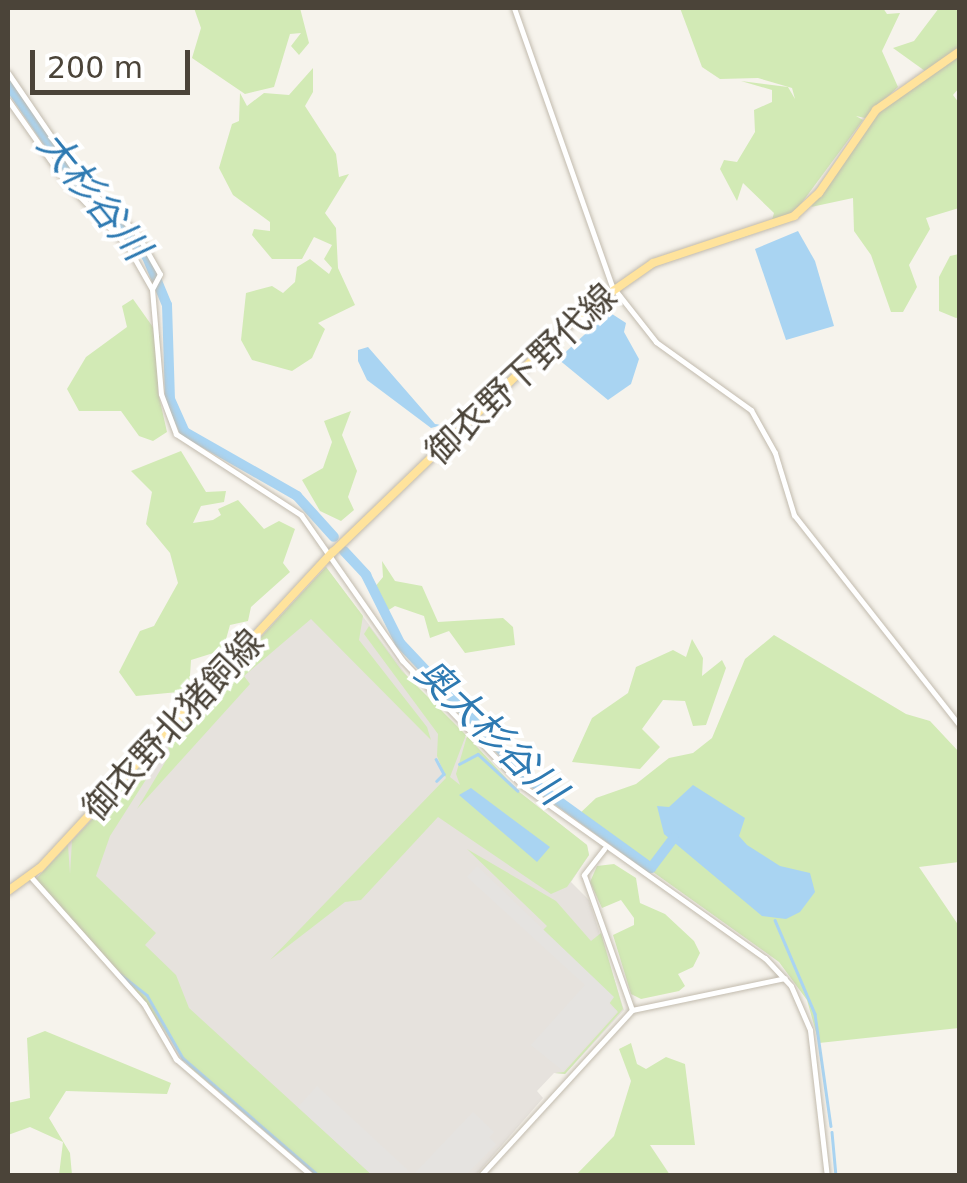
<!DOCTYPE html>
<meta charset="utf-8">
<style>
body{margin:0}
#map{position:relative;width:967px;height:1183px;overflow:hidden;background:#f6f3ec;font-family:"DejaVu Sans","Noto Sans JP",sans-serif}
div>[style]{position:absolute}
[style*='--x']{left:calc(var(--x)*1px);top:calc(var(--y)*1px);width:calc(var(--w)*1px);rotate:calc(var(--a)*1deg)}
.industrial>*{inset:0;background:#e6e2dd}
.green>*{inset:0;background:#d2eab5}
.parking>*{inset:0;background:#e5e3e0}
.water>*{inset:0;background:#a9d4f2}
.stream>*{height:2.5px;margin:-1.25px;padding:0 1.25px;transform-origin:1.25px;border-radius:1.25px;background:#a9d4f2}
.river>*{height:10px;margin:-5px;padding:0 5px;transform-origin:5px;border-radius:5px;background:#a9d4f2}
.roads{filter:drop-shadow(0 0 2px #c2bbae) drop-shadow(0 0 2px #c2bbae)}
.minor>*{height:5px;margin:-2.5px;padding:0 2.5px;transform-origin:2.5px;border-radius:2.5px;background:#fff}
.major>*{height:8px;margin:-4px;padding:0 4px;transform-origin:4px;border-radius:4px;background:#ffe39c}
span{translate:-50% -50%;white-space:nowrap;text-align:center;line-height:1.15;-webkit-text-stroke:8px #fff;paint-order:stroke}
.street-label{font-size:35px;color:#4b4439}
.water-label{font-size:38px;color:#2e7ab2;font-style:italic}
.frame{position:absolute;inset:0;border:10px solid #4b4439;pointer-events:none}
.scale{position:absolute;left:30px;top:50px;width:160px;height:45px;box-sizing:border-box;border:5px solid #4b4439;border-top:0;padding-left:12px;font-size:30px;line-height:35px;white-space:nowrap;color:#4b4439;-webkit-text-stroke:8px #fff;paint-order:stroke}
</style>
<div id="map">
<div class="industrial">
<div style="clip-path:polygon(326px 567px,411px 681px,518px 791px,587px 845px,589px 855px,571px 882px,589px 900px,624px 1010px,565px 1074px,554px 1073px,537px 1091px,543px 1098px,476px 1175px,317px 1175px,175px 1053px,140px 995px,36px 879px)"></div>
</div>
<div class="green">
<div style="clip-path:polygon(194px 8px,300px 8px,309px 43px,299px 55px,291px 46px,301px 33px,290px 34px,274px 87px,245px 94px,192px 58px,201px 28px)"></div>
<div style="clip-path:polygon(680px 8px,883px 8px,887px 14px,900px 13px,882px 51px,898px 87px,865px 118px,856px 116px,863px 120px,795px 212px,772px 220px,774px 213px,743px 183px,737px 201px,720px 169px,724px 160px,737px 162px,755px 132px,754px 110px,772px 102px,772px 90px,741px 81px,788px 87px,795px 99px,792px 88px,758px 78px,720px 79px,702px 67px)"></div>
<div style="clip-path:polygon(939px 8px,959px 8px,959px 48px,925px 71px,893px 48px,914px 41px)"></div>
<div style="clip-path:polygon(959px 55px,959px 88px,953px 95px,959px 103px,959px 208px,926px 218px,930px 229px,909px 265px,917px 287px,903px 312px,891px 312px,871px 255px,854px 231px,853px 198px,811px 207px,873px 117px)"></div>
<div style="clip-path:polygon(313px 68px,313px 92px,305px 106px,336px 154px,339px 177px,349px 174px,325px 213px,336px 228px,338px 268px,355px 305px,318px 323px,325px 329px,312px 358px,292px 371px,252px 360px,241px 340px,246px 293px,272px 286px,283px 293px,295px 282px,297px 267px,310px 259px,329px 274px,332px 268px,324px 259px,332px 245px,314px 237px,302px 259px,272px 259px,252px 235px,254px 229px,270px 231px,270px 222px,233px 195px,219px 168px,232px 124px,239px 121px,240px 93px,247px 106px,264px 93px,289px 95px)"></div>
<div style="clip-path:polygon(959px 254px,959px 317px,956px 318px,939px 311px,939px 277px,950px 256px)"></div>
<div style="clip-path:polygon(133px 299px,160px 337px,158px 392px,167px 432px,153px 441px,139px 436px,121px 411px,79px 411px,67px 389px,86px 357px,127px 327px,122px 306px)"></div>
<div style="clip-path:polygon(351px 411px,342px 435px,357px 471px,348px 497px,354px 510px,341px 521px,320px 511px,302px 480px,323px 468px,332px 442px,324px 421px)"></div>
<div style="clip-path:polygon(181px 451px,206px 492px,226px 491px,224px 502px,201px 506px,193px 523px,213px 520px,221px 515px,218px 509px,238px 500px,264px 529px,279px 521px,295px 529px,283px 563px,290px 572px,251px 607px,248px 621px,230px 625px,223px 650px,191px 660px,189px 691px,136px 696px,119px 672px,140px 631px,154px 626px,178px 583px,170px 553px,146px 524px,152px 492px,131px 471px)"></div>
<div style="clip-path:polygon(382px 561px,395px 581px,422px 586px,438px 622px,503px 618px,513px 627px,515px 645px,465px 653px,449px 631px,430px 638px,424px 616px,395px 606px,384px 613px,374px 588px,383px 577px)"></div>
<div style="clip-path:polygon(326px 567px,363px 616px,359px 640px,427px 727px,431px 740px,311px 619px,244px 676px,250px 684px,137px 809px,170px 754px,166px 740px)"></div>
<div style="clip-path:polygon(369px 626px,402px 671px,466px 735px,450px 777px,460px 785px,456px 774px,467px 736px,518px 791px,587px 845px,589px 855px,567px 887px,551px 894px,438px 817px,361px 900px,345px 902px,270px 960px,446px 778px,437px 756px,438px 734px,364px 634px)"></div>
<div style="clip-path:polygon(774px 635px,906px 714px,930px 721px,959px 752px,959px 862px,919px 867px,959px 926px,959px 1028px,819px 1043px,807px 1000px,779px 962px,576px 817px,596px 798px,636px 784px,669px 758px,693px 753px,712px 738px,745px 659px)"></div>
<div style="clip-path:polygon(692px 639px,703px 658px,702px 676px,722px 660px,726px 668px,706px 725px,693px 726px,685px 701px,663px 700px,642px 729px,660px 747px,640px 769px,572px 762px,592px 718px,628px 693px,636px 667px,673px 650px,686px 657px)"></div>
<div style="clip-path:polygon(160px 747px,161px 756px,110px 836px,96px 876px,156px 933px,145px 945px,176px 975px,189px 1008px,372px 1175px,317px 1175px,190px 1067px,140px 995px,36px 879px,68px 845px,70px 874px,72px 841px)"></div>
<div style="clip-path:polygon(467px 849px,556px 901px,591px 941px,601px 933px,623px 1009px,565px 1074px,555px 1073px,564px 1072px,618px 1012px,543px 930px,547px 926px)"></div>
<div style="clip-path:polygon(614px 864px,636px 878px,640px 903px,665px 914px,694px 941px,700px 953px,693px 967px,678px 974px,685px 986px,679px 991px,641px 999px,631px 994px,613px 935px,634px 925px,634px 918px,621px 900px,602px 908px,590px 882px,597px 866px)"></div>
<div style="clip-path:polygon(45px 1031px,171px 1083px,167px 1094px,66px 1091px,49px 1118px,70px 1153px,72px 1175px,59px 1175px,63px 1142px,30px 1127px,8px 1135px,8px 1103px,30px 1098px,27px 1038px)"></div>
<div style="clip-path:polygon(631px 1043px,637px 1064px,646px 1069px,666px 1057px,685px 1064px,695px 1145px,650px 1145px,670px 1175px,576px 1175px,614px 1136px,631px 1081px,619px 1049px)"></div>
</div>
<div class="parking">
<div style="clip-path:polygon(477px 866px,614px 997px,609px 1004px,617px 1011px,563px 1071px,531px 1045px,585px 985px,467px 877px)"></div>
<div style="clip-path:polygon(317px 1086px,411px 1173px,409px 1175px,372px 1175px,298px 1107px)"></div>
<div style="clip-path:polygon(473px 1112px,494px 1132px,489px 1137px,496px 1144px,466px 1175px,413px 1175px)"></div>
</div>
<div class="water">
<div style="clip-path:polygon(798px 231px,815px 261px,834px 326px,786px 340px,755px 249px)"></div>
<div style="clip-path:polygon(609px 312px,626px 323px,624px 332px,639px 359px,631px 384px,608px 400px,558px 359px)"></div>
<div style="clip-path:polygon(368px 347px,435px 424px,442px 425px,431px 428px,367px 380px,358px 361px,358px 350px)"></div>
<div style="clip-path:polygon(693px 785px,745px 818px,739px 836px,747px 845px,780px 866px,810px 873px,815px 892px,800px 912px,786px 919px,762px 916px,664px 834px,657px 806px,669px 807px)"></div>
<div style="clip-path:polygon(471px 788px,550px 847px,537px 862px,459px 795px)"></div>
</div>
<div class="stream">
<div style="--x:436;--y:759;--w:17;--a:62"></div>
<div style="--x:444;--y:774;--w:10;--a:135"></div>
<div style="--x:459;--y:764;--w:21;--a:-28"></div>
<div style="--x:478;--y:754;--w:54;--a:42.8"></div>
<div style="--x:775;--y:920;--w:102;--a:66.9"></div>
<div style="--x:815;--y:1014;--w:113;--a:81.9"></div>
<div style="--x:120;--y:974;--w:34;--a:38"></div>
<div style="--x:147;--y:995;--w:73;--a:60.3"></div>
<div style="--x:183;--y:1058;--w:180;--a:40.9"></div>
<div style="--x:832;--y:1132;--w:44;--a:84.8"></div>
</div>
<div class="river">
<div style="--x:8;--y:84;--w:113;--a:55.5"></div>
<div style="--x:72;--y:177;--w:110;--a:46.8"></div>
<div style="--x:147;--y:257;--w:52;--a:67.4"></div>
<div style="--x:167;--y:305;--w:94;--a:88.2"></div>
<div style="--x:170;--y:399;--w:36;--a:66"></div>
<div style="--x:185;--y:432;--w:129;--a:29.7"></div>
<div style="--x:297;--y:496;--w:55;--a:47.9"></div>
<div style="--x:344;--y:551;--w:33;--a:47"></div>
<div style="--x:366;--y:575;--w:76;--a:63.4"></div>
<div style="--x:400;--y:643;--w:187;--a:46.7"></div>
<div style="--x:528;--y:779;--w:152;--a:35.9"></div>
<div style="--x:651;--y:868;--w:38;--a:-53"></div>
</div>
<div class="roads">
<div class="minor">
<div style="--x:514;--y:8;--w:295;--a:70.6"></div>
<div style="--x:612;--y:286;--w:71;--a:51.8"></div>
<div style="--x:656;--y:342;--w:117;--a:35.6"></div>
<div style="--x:751;--y:410;--w:49;--a:60.8"></div>
<div style="--x:775;--y:453;--w:65;--a:73"></div>
<div style="--x:794;--y:515;--w:268;--a:51.8"></div>
<div style="--x:8;--y:73;--w:137;--a:55.7"></div>
<div style="--x:85;--y:186;--w:69;--a:42"></div>
<div style="--x:136;--y:232;--w:48;--a:60.3"></div>
<div style="--x:160;--y:274;--w:17;--a:118"></div>
<div style="--x:152;--y:289;--w:105;--a:85.1"></div>
<div style="--x:161;--y:394;--w:43;--a:69.4"></div>
<div style="--x:176;--y:434;--w:149;--a:32.9"></div>
<div style="--x:301;--y:515;--w:177;--a:55.1"></div>
<div style="--x:402;--y:660;--w:176;--a:46.2"></div>
<div style="--x:524;--y:787;--w:296;--a:35.4"></div>
<div style="--x:765;--y:958;--w:38;--a:47"></div>
<div style="--x:791;--y:986;--w:48;--a:66.6"></div>
<div style="--x:810;--y:1030;--w:147;--a:83.4"></div>
<div style="--x:8;--y:100;--w:99;--a:54.9"></div>
<div style="--x:65;--y:181;--w:91;--a:46.3"></div>
<div style="--x:128;--y:247;--w:48;--a:60.3"></div>
<div style="--x:604;--y:849;--w:33;--a:128"></div>
<div style="--x:584;--y:875;--w:143;--a:70.4"></div>
<div style="--x:30;--y:876;--w:171;--a:48.3"></div>
<div style="--x:144;--y:1004;--w:64;--a:59.8"></div>
<div style="--x:176;--y:1059;--w:179;--a:40.7"></div>
<div style="--x:480;--y:1176;--w:225;--a:-47.5"></div>
<div style="--x:632;--y:1010;--w:156;--a:-11.8"></div>
</div>
<div class="major">
<div style="--x:8;--y:891;--w:39;--a:-36"></div>
<div style="--x:40;--y:868;--w:431;--a:-47.2"></div>
<div style="--x:333;--y:552;--w:343;--a:-43.9"></div>
<div style="--x:580;--y:314;--w:89;--a:-34.9"></div>
<div style="--x:653;--y:263;--w:149;--a:-18.4"></div>
<div style="--x:794;--y:216;--w:34;--a:-43"></div>
<div style="--x:819;--y:193;--w:101;--a:-55.5"></div>
<div style="--x:876;--y:110;--w:103;--a:-35.1"></div>
</div>
</div>
<div class="street-label">
<span style="left:521px;top:374px;rotate:-43deg">御衣野下野代線</span>
<span style="left:173px;top:725px;rotate:-47deg">御衣野北猪飼線</span>
</div>
<div class="water-label">
<span style="left:93px;top:196px;rotate:51deg">大杉谷川</span>
<span style="left:490px;top:732px;rotate:44deg">奥大杉谷川</span>
</div>
<div class="frame"></div>
<div class="scale">200 m</div>
</div>
